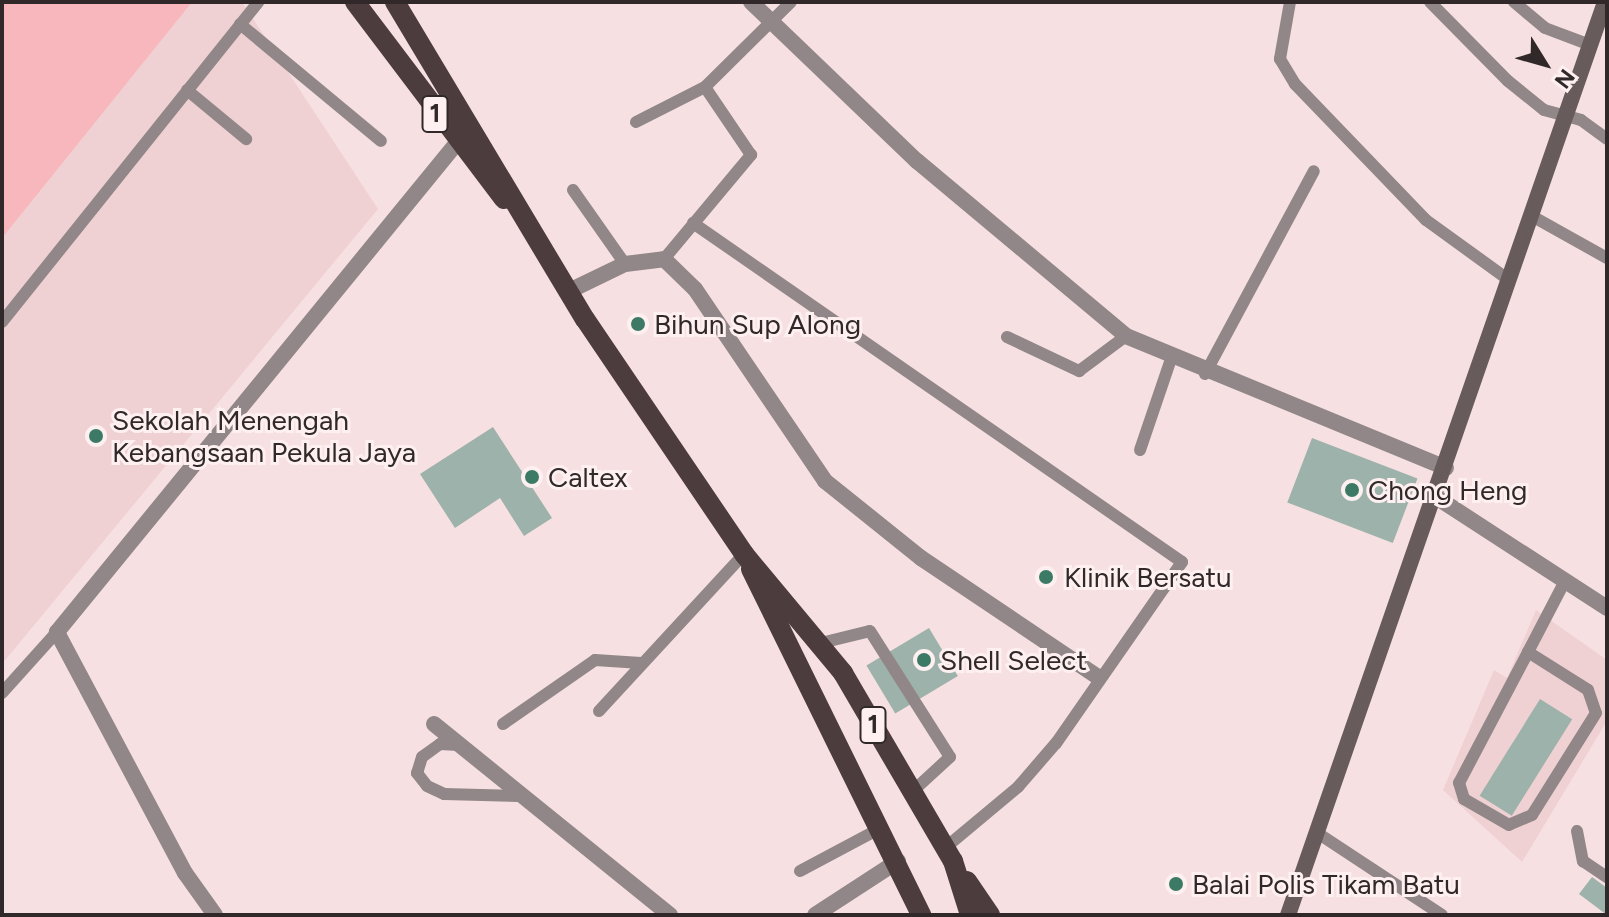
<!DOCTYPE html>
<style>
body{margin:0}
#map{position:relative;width:1609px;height:917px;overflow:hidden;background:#f7e0e1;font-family:Figtree,sans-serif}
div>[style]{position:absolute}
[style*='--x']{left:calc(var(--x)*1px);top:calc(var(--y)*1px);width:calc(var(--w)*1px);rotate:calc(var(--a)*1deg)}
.built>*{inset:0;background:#f0d1d3}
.green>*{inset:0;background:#f7b7bc}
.building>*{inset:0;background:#9db2aa;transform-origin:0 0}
.service>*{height:12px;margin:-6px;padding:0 6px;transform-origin:6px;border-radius:6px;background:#918788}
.minor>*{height:16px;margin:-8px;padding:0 8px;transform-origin:8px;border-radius:8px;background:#918788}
.tertiary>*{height:16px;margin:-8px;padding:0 8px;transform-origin:8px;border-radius:8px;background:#918788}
.secondary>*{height:16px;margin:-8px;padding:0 8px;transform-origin:8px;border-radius:8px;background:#685b5c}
.primary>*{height:20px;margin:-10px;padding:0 10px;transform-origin:10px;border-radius:10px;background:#4c3c3d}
.dots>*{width:22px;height:22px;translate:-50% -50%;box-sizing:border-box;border:4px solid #fef0f1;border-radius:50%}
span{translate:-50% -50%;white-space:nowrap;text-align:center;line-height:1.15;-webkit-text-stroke:6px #fef0f1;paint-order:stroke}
.shield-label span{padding:2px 6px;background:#fef0f1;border:2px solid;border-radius:6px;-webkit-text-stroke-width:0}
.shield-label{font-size:26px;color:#312929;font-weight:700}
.poi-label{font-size:28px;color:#312929}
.left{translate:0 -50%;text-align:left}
.frame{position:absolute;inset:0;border:4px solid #312929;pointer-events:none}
.north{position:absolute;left:1505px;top:24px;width:80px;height:80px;-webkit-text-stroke:6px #fef0f1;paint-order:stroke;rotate:127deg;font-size:22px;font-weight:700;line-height:32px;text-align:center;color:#312929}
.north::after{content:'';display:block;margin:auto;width:28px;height:36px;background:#312929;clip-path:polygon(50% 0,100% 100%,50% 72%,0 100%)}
</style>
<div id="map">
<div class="built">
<div style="clip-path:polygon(2px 2px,242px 2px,378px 209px,2px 664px)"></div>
<div style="clip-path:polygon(1536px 610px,1607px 660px,1607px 721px,1522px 862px,1443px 790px,1494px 670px,1507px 678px)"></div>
</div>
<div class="green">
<div style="clip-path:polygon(2px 2px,192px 2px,2px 238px)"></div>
</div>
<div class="building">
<div style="clip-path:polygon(493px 427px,552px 518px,524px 536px,500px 498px,455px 528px,420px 474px)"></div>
<div style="left:1312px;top:438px;width:113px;height:69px;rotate:21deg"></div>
<div style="left:929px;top:628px;width:56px;height:73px;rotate:59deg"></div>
<div style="left:1540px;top:699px;width:38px;height:114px;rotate:32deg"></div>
<div style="clip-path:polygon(1592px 877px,1607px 888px,1607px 915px,1579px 894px)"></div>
</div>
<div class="service">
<div style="--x:1290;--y:2;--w:58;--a:100"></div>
<div style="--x:1280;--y:59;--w:29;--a:59"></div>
<div style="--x:1295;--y:84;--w:189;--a:46.1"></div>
<div style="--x:1426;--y:220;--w:102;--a:35.9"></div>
<div style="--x:1430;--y:2;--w:111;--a:45.4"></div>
<div style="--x:1508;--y:81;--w:46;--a:38.9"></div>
<div style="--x:1544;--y:110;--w:38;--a:15"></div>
<div style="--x:1581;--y:120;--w:32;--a:36"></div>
<div style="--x:1514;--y:2;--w:40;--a:40"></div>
<div style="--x:1545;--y:28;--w:48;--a:20.7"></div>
<div style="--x:240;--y:24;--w:183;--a:39.7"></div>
<div style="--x:187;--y:90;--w:77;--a:39.7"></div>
<div style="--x:636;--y:122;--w:77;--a:-26.9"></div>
<div style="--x:705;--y:87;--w:121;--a:-44.7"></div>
<div style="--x:573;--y:190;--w:90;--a:54.9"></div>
<div style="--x:1530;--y:215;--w:88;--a:29.2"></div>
<div style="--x:693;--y:223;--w:595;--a:34.73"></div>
<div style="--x:1182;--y:562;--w:221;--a:124.8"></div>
<div style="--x:1056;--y:743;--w:58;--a:130.8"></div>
<div style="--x:1018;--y:787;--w:95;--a:140.1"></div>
<div style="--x:664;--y:259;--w:136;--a:-50.1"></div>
<div style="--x:751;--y:155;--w:82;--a:-124.1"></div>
<div style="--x:2;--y:322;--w:410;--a:-51.3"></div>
<div style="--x:1007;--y:337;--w:80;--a:25.3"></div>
<div style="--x:1079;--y:371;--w:59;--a:-36.7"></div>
<div style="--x:1205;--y:374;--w:230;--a:-61.8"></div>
<div style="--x:1140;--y:450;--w:96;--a:-71.2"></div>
<div style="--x:821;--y:643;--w:50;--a:-13.8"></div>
<div style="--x:870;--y:631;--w:149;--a:57.6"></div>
<div style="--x:950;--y:757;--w:52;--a:137.4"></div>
<div style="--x:1528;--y:652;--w:71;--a:32.3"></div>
<div style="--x:1588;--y:690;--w:24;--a:71"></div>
<div style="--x:1596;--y:713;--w:120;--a:122.1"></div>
<div style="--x:1532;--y:815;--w:25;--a:157"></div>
<div style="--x:1509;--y:825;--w:52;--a:-150"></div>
<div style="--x:1464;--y:799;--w:17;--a:-107"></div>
<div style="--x:1459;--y:783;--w:148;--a:-62.2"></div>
<div style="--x:1528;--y:652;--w:80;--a:-62.5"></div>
<div style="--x:2;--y:693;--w:82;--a:-48"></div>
<div style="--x:599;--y:711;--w:214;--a:-47.3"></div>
<div style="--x:503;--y:724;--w:112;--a:-34.8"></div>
<div style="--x:595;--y:660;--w:46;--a:3.7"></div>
<div style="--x:459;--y:745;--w:19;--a:-177"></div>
<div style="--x:440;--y:744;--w:22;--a:144"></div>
<div style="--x:422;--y:757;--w:17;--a:107"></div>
<div style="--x:417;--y:773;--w:16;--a:52"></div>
<div style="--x:427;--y:786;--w:19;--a:25"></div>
<div style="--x:444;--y:794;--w:75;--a:1.5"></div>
<div style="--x:1577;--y:831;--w:31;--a:79"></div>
<div style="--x:1583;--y:861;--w:29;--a:34"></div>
<div style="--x:1316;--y:832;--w:151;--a:33.4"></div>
<div style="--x:800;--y:871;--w:92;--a:-28"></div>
</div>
<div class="minor">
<div style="--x:751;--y:2;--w:230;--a:43.8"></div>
<div style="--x:917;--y:161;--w:273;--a:39.9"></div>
<div style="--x:1126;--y:336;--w:346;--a:22.4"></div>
<div style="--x:567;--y:292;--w:64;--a:-25.8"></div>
<div style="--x:625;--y:264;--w:39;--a:-7"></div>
<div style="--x:664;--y:259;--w:43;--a:44.1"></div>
<div style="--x:695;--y:289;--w:232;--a:55.9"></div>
<div style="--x:825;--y:481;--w:123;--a:38.7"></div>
<div style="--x:921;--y:558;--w:213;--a:33.9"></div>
<div style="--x:434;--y:724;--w:304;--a:39"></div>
<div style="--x:215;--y:915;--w:52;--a:-125.5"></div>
<div style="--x:185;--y:873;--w:273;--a:-118"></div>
<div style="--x:57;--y:632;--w:630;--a:-50.73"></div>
<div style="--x:815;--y:915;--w:99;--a:-33"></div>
</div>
<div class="tertiary">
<div style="--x:1436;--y:497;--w:204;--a:33"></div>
</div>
<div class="secondary">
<div style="--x:1288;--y:915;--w:966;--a:-70.85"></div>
</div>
<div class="primary">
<div style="--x:355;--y:2;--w:247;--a:52.9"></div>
<div style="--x:395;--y:2;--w:370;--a:59.1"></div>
<div style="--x:585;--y:319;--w:284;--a:55.9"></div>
<div style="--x:744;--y:554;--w:155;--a:50.2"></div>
<div style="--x:843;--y:673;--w:218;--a:59.7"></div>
<div style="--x:953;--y:861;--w:57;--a:72.5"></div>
<div style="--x:751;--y:569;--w:386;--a:63.8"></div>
<div style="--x:967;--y:881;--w:41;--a:55.9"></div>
</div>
<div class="dots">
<div style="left:638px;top:324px;background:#3c7a66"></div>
<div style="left:96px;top:436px;background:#3c7a66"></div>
<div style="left:532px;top:477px;background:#3c7a66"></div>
<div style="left:1352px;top:490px;background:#3c7a66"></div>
<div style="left:1046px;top:577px;background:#3c7a66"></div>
<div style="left:924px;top:660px;background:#3c7a66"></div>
<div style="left:1176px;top:884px;background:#3c7a66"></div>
</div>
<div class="shield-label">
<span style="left:435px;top:114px">1</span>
<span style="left:873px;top:725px">1</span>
</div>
<div class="poi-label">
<span class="left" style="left:654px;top:324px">Bihun Sup Along</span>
<span class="left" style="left:112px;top:436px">Sekolah Menengah<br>Kebangsaan Pekula Jaya</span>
<span class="left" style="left:548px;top:477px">Caltex</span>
<span class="left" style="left:1368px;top:490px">Chong Heng</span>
<span class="left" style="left:1064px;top:577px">Klinik Bersatu</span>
<span class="left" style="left:940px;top:660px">Shell Select</span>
<span class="left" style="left:1192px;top:884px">Balai Polis Tikam Batu</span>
</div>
<div class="frame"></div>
<div class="north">N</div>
</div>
